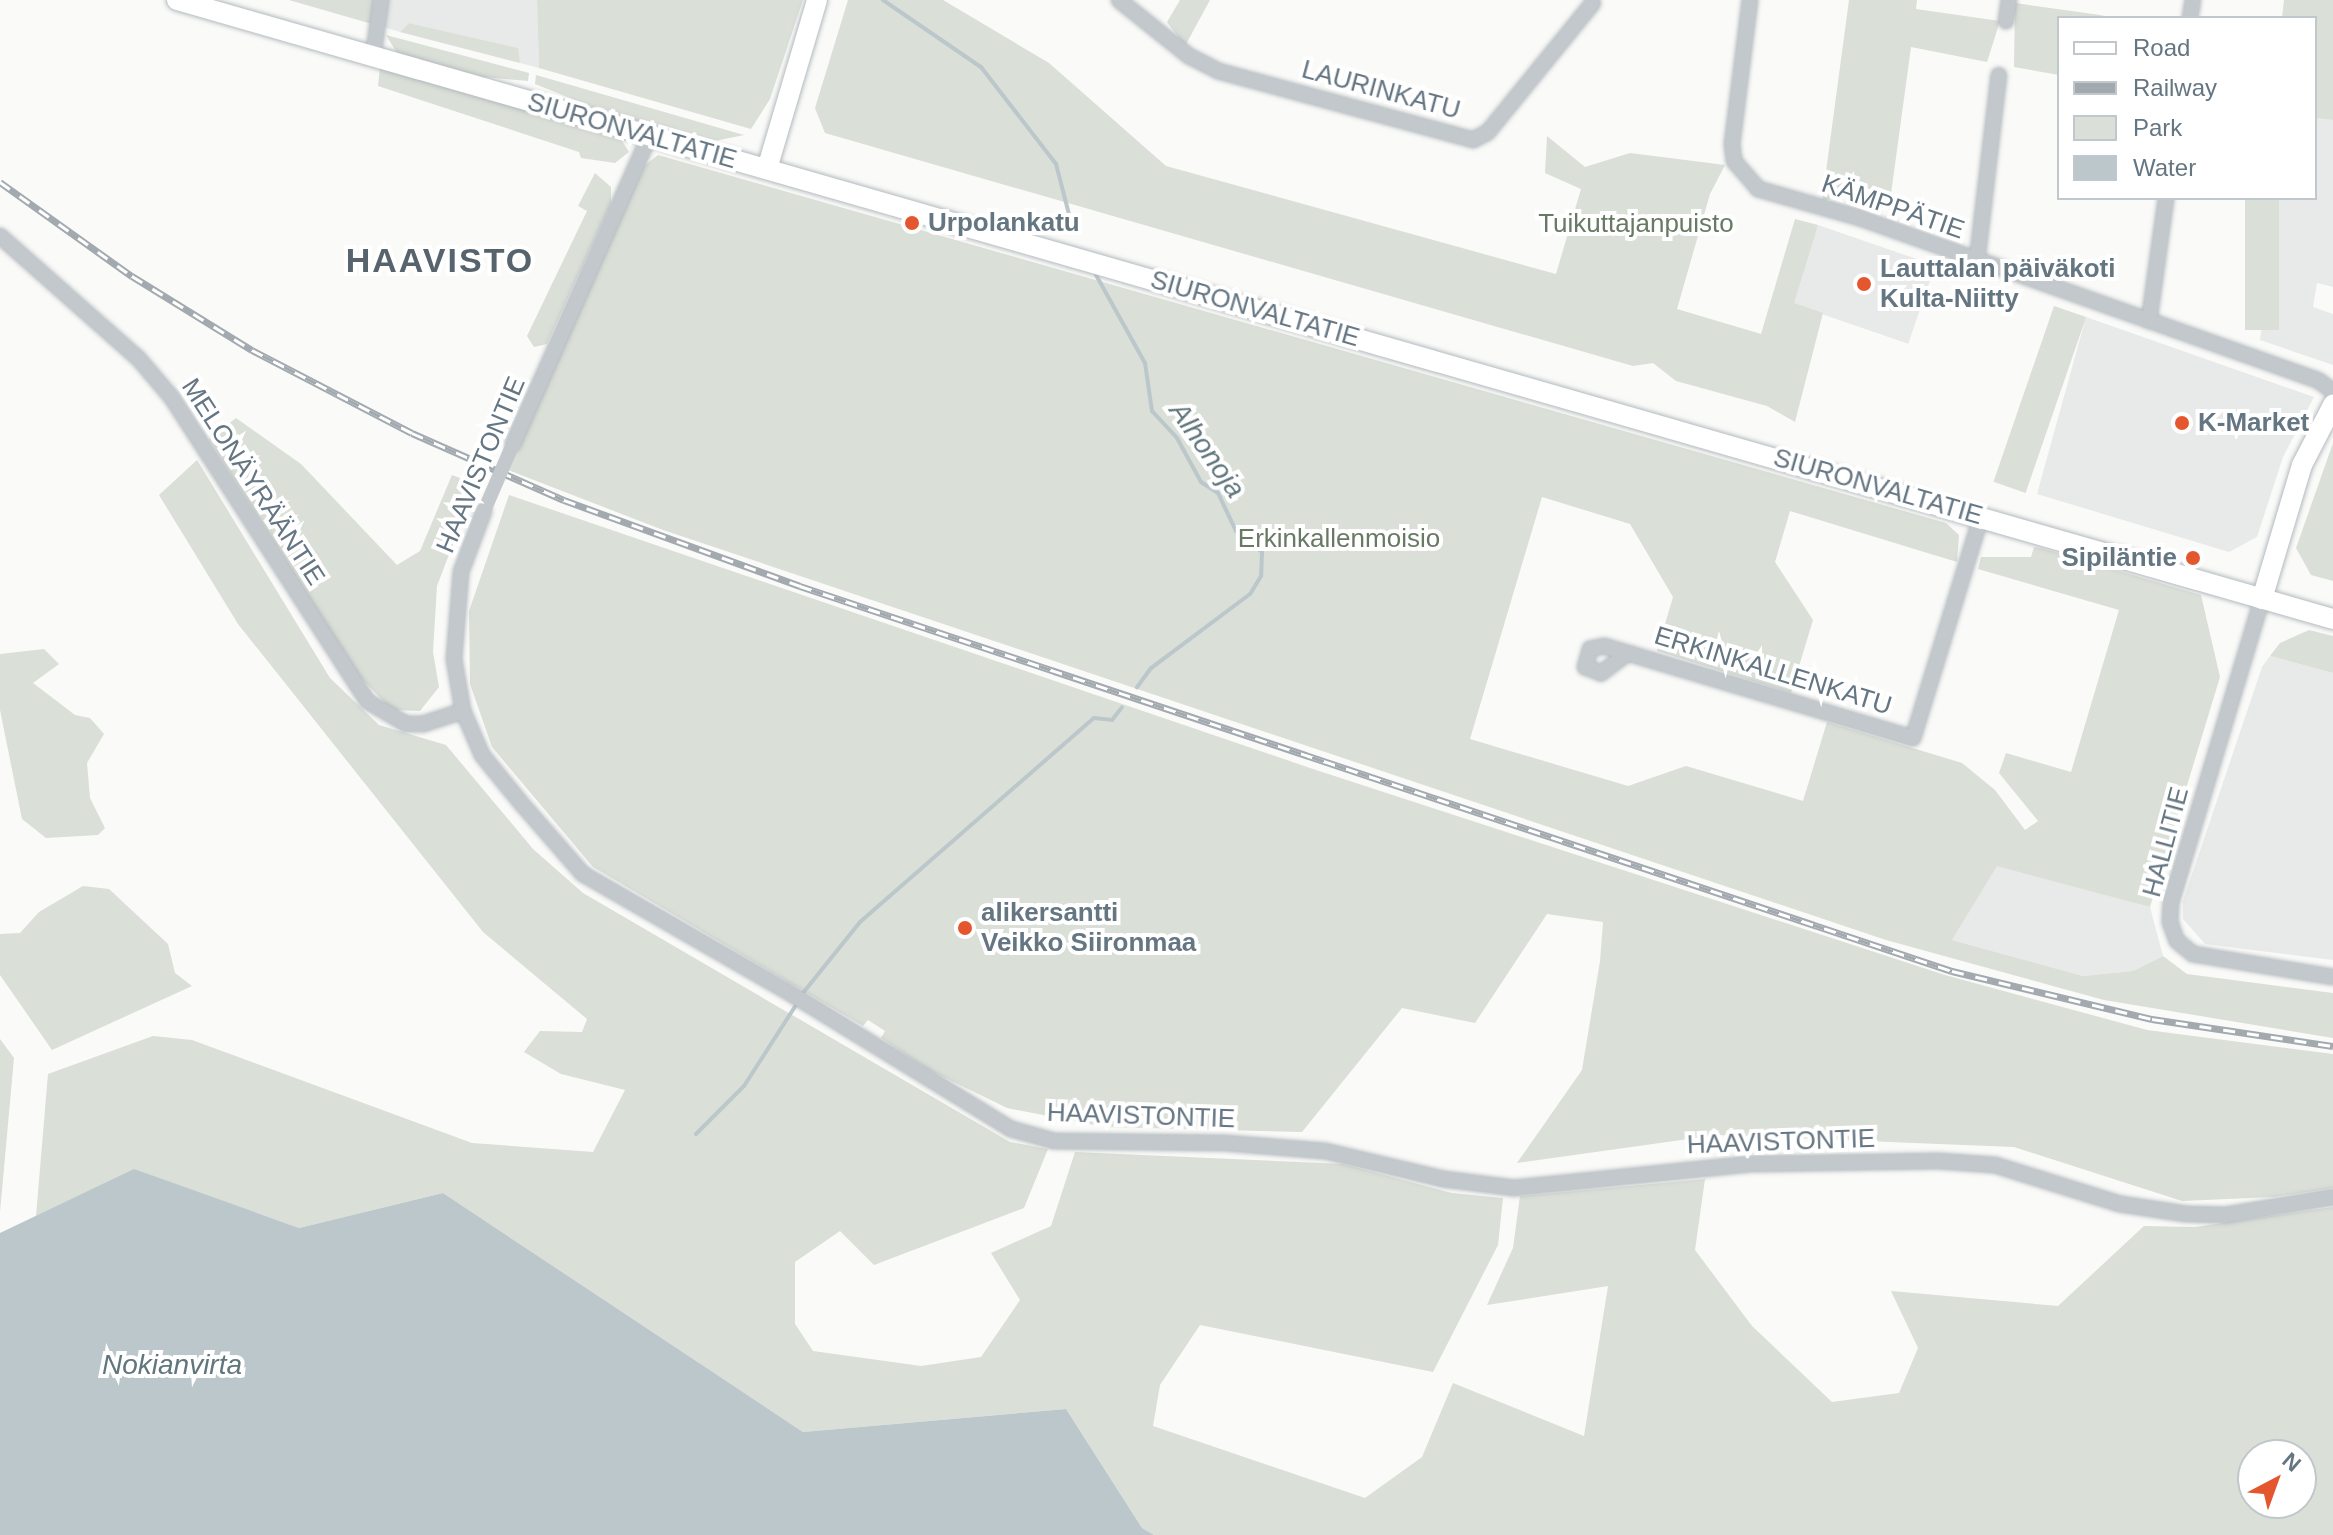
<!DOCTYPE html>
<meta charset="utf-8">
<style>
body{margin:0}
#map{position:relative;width:2333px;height:1535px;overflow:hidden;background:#fafaf8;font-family:Helvetica,sans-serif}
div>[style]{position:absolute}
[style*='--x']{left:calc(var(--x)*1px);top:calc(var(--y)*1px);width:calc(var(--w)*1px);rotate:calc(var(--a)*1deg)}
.built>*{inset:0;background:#e8e9e9;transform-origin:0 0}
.green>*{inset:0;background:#dadfd7;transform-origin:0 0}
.water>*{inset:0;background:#bbc7cb}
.stream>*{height:4px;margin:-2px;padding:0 2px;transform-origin:2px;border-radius:2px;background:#bbc7cb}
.roads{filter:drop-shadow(0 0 2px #b3babf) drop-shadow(0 0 2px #b3babf)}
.street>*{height:14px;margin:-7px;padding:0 7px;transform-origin:7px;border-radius:7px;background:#c3c8cc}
.secondary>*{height:20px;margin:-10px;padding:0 10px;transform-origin:10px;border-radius:10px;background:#fff}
.rail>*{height:7px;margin-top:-3.5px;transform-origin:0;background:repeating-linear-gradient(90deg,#fff 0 12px,#a2aab0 0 24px);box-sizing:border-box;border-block:2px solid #a2aab0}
.street-bridge>*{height:14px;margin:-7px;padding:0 7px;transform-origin:7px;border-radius:7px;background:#c3c8cc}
.dots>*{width:22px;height:22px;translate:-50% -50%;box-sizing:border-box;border:4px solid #fff;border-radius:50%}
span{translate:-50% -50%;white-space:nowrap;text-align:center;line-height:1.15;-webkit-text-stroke:8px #fff;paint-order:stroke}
.street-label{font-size:26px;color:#657683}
.poi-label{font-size:26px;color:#657683;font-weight:700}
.left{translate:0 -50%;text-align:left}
.right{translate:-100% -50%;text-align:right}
.park-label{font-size:26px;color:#687a64}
.water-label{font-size:28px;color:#60757c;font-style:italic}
.district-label{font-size:34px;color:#57646e;font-weight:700;letter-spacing:2px}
.legend{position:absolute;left:2057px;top:16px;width:260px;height:184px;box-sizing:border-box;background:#fff;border:2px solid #c1c8cd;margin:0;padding:10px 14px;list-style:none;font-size:24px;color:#657683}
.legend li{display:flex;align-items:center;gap:16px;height:40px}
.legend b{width:40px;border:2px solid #c1c8cd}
.north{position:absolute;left:2237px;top:1439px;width:80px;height:80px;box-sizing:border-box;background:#fff;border:2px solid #c1c8cd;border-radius:50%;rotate:41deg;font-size:22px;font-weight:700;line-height:32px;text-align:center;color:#657683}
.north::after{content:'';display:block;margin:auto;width:28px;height:36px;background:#e4572e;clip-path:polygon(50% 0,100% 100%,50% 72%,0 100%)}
</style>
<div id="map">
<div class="built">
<div style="clip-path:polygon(385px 0,537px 0,539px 68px,520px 63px,517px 48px,409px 23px,400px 32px,383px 27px)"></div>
<div style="clip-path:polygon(2315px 118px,2333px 120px,2333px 287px,2317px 283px,2313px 307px,2333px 314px,2333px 365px,2260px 340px,2279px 198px,2315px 198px)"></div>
<div style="left:1818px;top:225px;width:124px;height:83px;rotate:19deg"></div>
<div style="clip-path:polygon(2086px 317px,2314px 397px,2283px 457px,2257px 537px,2229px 552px,2037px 494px)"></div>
<div style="clip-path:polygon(2270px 656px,2333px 673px,2333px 960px,2205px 944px,2183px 919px,2183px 901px,2262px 667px)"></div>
<div style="clip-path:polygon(1997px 865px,2150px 907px,2163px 956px,2133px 971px,2083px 976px,1952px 940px)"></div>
</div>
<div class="green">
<div style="clip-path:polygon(289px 0,374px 0,372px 24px)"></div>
<div style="clip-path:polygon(537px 0,803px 0,770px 99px,751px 129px,539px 68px)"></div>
<div style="clip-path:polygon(848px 0,943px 0,1049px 63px,1166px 166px,1556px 274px,1581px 189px,1545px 173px,1547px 136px,1585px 167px,1630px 153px,1725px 165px,1710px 194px,1677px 309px,1761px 334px,1795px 219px,1818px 225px,1794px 303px,1823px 313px,1795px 422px,1767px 406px,1676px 381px,1653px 363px,1633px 366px,825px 133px,815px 108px)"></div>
<div style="clip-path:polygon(1180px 0,1210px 0,1185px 46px,1167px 22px)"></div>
<div style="clip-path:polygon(1849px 0,1917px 0,1916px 9px,2000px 21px,1987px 62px,1911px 47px,1891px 194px,1849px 184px,1845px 196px,1822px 201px)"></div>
<div style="clip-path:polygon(2284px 0,2333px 0,2333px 120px,2315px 118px,2315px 18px,2282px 18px)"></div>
<div style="clip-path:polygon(2015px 3px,2100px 15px,2115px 18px,2059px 18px,2059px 75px,2014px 67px)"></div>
<div style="clip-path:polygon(409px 23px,518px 48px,520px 63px,400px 32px)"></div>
<div style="clip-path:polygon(386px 35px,529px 73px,528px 81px,483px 77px,397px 53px)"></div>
<div style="clip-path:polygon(380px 67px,619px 136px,629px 152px,615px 163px,581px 158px,579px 152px,378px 86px)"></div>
<div style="clip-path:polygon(536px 75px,744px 135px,710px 142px,602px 111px,535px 84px)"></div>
<div style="clip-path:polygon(658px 155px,1946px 523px,1959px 535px,1957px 562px,1790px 511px,1775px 562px,1813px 620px,1791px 693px,1657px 651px,1673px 597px,1630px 524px,1542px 497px,1470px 739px,1628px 786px,1686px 766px,1803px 801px,1827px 722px,1962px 763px,1995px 790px,2025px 830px,2038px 821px,1999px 773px,2006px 753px,2071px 772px,2119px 610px,1978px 569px,1981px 557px,2031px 557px,2034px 547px,2041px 548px,2201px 595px,2220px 677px,2150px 907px,1997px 866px,1952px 940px,2083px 976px,2133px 971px,2163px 956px,2187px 974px,2333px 993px,2333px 1038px,2104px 1000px,1886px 940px,663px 530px,508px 470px,644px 166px)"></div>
<div style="clip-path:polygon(595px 173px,611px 187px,611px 203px,547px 344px,534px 347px,527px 336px,587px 211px,578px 206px)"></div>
<div style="left:2245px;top:198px;width:34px;height:132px"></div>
<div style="left:2054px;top:306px;width:34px;height:186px;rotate:19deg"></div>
<div style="clip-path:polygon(236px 418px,301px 464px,397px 565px,420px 551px,452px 475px,476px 484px,437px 586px,433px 652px,439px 687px,420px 711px,392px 710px,355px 672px,209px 439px)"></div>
<div style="clip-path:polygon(2333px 443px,2333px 581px,2311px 575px,2296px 548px)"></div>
<div style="clip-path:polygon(evenodd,197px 460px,330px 678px,379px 725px,446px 745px,533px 849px,583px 893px,1010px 1142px,1048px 1149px,1024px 1208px,874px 1265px,840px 1231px,795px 1262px,795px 1324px,813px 1351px,921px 1366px,981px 1357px,1020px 1300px,991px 1253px,1051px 1226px,1075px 1152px,1343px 1164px,1452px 1193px,1503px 1198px,1498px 1245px,1433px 1372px,1200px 1325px,1160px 1385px,1153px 1426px,1365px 1498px,1422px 1457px,1453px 1383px,1584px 1436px,1608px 1286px,1487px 1305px,1513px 1248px,1520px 1196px,1705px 1179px,1695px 1250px,1752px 1326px,1832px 1402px,1899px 1393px,1918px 1348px,1891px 1291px,2058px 1306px,2144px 1226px,2195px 1227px,2333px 1207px,2333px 1535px,1154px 1535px,1142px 1528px,1066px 1409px,803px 1432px,443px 1193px,299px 1228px,134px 1170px,36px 1216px,48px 1074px,153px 1036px,192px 1040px,472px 1143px,593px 1152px,625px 1090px,561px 1074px,524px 1052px,540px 1031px,582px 1032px,587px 1019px,483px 932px,238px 624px,159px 495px,197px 460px,2253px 1455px,2301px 1455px,2301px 1503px,2253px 1503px,2253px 1455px)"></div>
<div style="clip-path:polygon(509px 495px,1316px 770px,1945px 975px,2147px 1030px,2333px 1054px,2333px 1188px,2274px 1197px,2182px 1201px,2014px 1147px,1717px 1135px,1517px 1163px,1582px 1070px,1600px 961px,1603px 922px,1547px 914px,1475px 1023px,1402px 1008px,1302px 1132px,1105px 1127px,1007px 1108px,929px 1070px,881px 1038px,885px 1031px,868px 1020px,863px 1026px,593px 867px,492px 747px,470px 684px,469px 611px)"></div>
<div style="clip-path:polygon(2309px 630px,2333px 636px,2333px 673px,2270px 656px,2280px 643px)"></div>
<div style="clip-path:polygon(44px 649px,59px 664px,33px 683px,75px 715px,90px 718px,104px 734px,87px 763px,90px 798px,105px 828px,98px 835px,46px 838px,22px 819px,0 710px,0 654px)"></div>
<div style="clip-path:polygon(83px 886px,109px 889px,168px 944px,175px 973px,192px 986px,52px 1050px,0 975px,0 934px,20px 933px,39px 912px)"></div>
<div style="clip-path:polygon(0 1039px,14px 1058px,0 1212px)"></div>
</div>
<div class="water">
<div style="clip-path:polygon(134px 1169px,299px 1228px,443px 1193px,803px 1432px,1066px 1409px,1142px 1528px,1154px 1535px,0 1535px,0 1233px)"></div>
</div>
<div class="stream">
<div style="--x:883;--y:0;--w:119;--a:34.4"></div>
<div style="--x:981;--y:67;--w:123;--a:52.3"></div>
<div style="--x:1056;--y:164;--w:56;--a:75.5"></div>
<div style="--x:1096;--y:275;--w:101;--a:60.9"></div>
<div style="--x:1145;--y:363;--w:49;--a:81.7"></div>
<div style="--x:1152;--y:411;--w:37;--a:47"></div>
<div style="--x:1177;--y:438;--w:50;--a:61.4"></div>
<div style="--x:1201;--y:482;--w:20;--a:33"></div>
<div style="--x:1218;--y:493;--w:42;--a:64.7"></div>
<div style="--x:1236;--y:531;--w:33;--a:39"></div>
<div style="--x:1262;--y:552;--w:24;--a:92"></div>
<div style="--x:1261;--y:576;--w:21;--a:121"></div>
<div style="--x:1250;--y:594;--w:124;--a:143.2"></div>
<div style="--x:1151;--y:668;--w:24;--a:126"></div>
<div style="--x:803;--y:993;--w:91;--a:-51.2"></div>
<div style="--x:860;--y:922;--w:310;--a:-41.1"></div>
<div style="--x:1094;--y:718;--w:18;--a:6"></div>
<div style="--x:1112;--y:720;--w:16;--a:-52"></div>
<div style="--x:696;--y:1134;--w:68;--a:-45"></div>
<div style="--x:744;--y:1086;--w:96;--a:-57.3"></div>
</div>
<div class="roads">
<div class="street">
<div style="--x:1119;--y:0;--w:90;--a:38.7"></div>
<div style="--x:1189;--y:56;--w:33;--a:27"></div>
<div style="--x:1218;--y:71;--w:264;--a:15.1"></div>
<div style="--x:1473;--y:140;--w:17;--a:-28"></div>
<div style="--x:1488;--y:132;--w:166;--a:-50.9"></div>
<div style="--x:1750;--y:0;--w:145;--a:97.1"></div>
<div style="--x:1732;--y:144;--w:17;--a:83"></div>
<div style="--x:1734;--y:161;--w:37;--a:49"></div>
<div style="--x:1758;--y:189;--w:103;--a:15.8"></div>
<div style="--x:1857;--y:217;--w:490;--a:19.5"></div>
<div style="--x:2319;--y:381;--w:17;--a:36"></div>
<div style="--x:2190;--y:18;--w:18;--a:-81"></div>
<div style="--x:2006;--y:21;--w:21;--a:-82"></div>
<div style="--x:373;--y:57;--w:58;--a:-82"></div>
<div style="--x:0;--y:236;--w:184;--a:41.5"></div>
<div style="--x:138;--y:358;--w:52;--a:49.6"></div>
<div style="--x:172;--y:398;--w:360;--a:57.2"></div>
<div style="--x:367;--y:701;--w:45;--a:30.5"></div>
<div style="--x:406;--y:724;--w:17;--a:0"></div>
<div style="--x:423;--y:724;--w:42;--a:-18"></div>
<div style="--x:1977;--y:261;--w:187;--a:-83.3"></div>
<div style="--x:2149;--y:321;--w:124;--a:-82.1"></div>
<div style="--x:513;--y:444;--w:336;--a:-66.1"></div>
<div style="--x:484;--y:511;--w:65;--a:110.7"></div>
<div style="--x:461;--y:572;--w:87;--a:94.6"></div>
<div style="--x:454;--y:659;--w:53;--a:80.2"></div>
<div style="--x:463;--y:711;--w:48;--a:66.6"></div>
<div style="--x:482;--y:755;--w:62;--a:50.9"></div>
<div style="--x:521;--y:803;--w:94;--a:48.9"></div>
<div style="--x:583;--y:874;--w:233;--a:29.9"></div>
<div style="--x:785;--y:990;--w:265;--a:31.6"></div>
<div style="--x:1011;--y:1129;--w:45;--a:15.6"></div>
<div style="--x:1054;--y:1141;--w:171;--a:0.7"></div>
<div style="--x:1225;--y:1143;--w:100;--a:4.6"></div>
<div style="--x:1325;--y:1151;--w:121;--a:13.3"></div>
<div style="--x:1443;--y:1179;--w:72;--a:7.2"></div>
<div style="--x:1514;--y:1188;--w:237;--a:-5.8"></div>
<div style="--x:1750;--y:1164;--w:188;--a:-0.9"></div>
<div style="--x:1938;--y:1161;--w:57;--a:4"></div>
<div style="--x:1995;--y:1165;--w:131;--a:17.3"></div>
<div style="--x:2120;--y:1204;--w:67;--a:8.6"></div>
<div style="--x:2186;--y:1214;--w:40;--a:1.4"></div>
<div style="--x:2226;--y:1215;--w:109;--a:-9.5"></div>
<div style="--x:2262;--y:599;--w:316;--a:106.7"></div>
<div style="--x:2171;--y:902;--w:20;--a:93"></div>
<div style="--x:2170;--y:922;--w:20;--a:70"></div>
<div style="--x:2177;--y:941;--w:21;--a:39"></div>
<div style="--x:2193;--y:954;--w:142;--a:9.3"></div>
<div style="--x:1628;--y:653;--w:34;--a:143"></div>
<div style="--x:1601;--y:673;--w:17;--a:-159"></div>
<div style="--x:1585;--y:667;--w:19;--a:-74"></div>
<div style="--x:1590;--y:649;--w:14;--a:-12"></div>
<div style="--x:1604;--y:646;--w:322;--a:16.6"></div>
<div style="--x:1913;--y:738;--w:231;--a:-72.9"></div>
</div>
<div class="secondary">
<div style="--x:177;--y:0;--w:2243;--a:16.02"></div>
<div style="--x:767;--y:169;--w:176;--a:-73.5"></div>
<div style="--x:2262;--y:599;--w:140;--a:-73.4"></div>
<div style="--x:2302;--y:465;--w:68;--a:-62.7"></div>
</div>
</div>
<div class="rail">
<div style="--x:0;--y:182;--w:162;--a:35.5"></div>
<div style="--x:132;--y:276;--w:141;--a:31.7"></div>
<div style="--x:252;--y:350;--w:180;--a:27.4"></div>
<div style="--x:412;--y:433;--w:166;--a:23.8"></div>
<div style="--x:564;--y:500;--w:251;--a:20"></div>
<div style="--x:800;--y:586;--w:1215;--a:18.48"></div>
<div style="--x:1952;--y:971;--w:206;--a:13.5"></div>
<div style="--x:2152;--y:1019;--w:183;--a:8.5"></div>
</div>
<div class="street-bridge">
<div style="--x:484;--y:511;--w:73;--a:-66.6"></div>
</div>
<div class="dots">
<div style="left:912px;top:223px;background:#e4572e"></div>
<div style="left:1864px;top:284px;background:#e4572e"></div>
<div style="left:2182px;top:423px;background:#e4572e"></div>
<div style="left:2193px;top:558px;background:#e4572e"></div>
<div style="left:965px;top:928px;background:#e4572e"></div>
</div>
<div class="street-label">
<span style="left:1381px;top:90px;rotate:15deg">LAURINKATU</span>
<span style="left:632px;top:131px;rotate:16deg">SIURONVALTATIE</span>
<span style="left:1893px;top:207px;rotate:19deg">KÄMPPÄTIE</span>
<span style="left:1255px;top:309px;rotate:16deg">SIURONVALTATIE</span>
<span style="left:481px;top:465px;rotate:-67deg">HAAVISTONTIE</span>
<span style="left:253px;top:482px;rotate:57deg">MELONÄYRÄÄNTIE</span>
<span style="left:1878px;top:487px;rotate:16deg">SIURONVALTATIE</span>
<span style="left:1773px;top:671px;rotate:17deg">ERKINKALLENKATU</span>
<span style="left:2166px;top:842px;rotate:-75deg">HALLITIE</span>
<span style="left:1141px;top:1116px;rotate:2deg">HAAVISTONTIE</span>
<span style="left:1781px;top:1142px;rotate:-2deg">HAAVISTONTIE</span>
</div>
<div class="poi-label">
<span class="left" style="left:928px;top:223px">Urpolankatu</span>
<span class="left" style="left:1880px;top:284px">Lauttalan päiväkoti<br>Kulta-Niitty</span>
<span class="left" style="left:2198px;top:423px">K-Market</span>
<span class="right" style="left:2177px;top:558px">Sipiläntie</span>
<span class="left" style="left:981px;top:928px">alikersantti<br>Veikko Siironmaa</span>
</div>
<div class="park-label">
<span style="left:1636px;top:224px">Tuikuttajanpuisto</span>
<span style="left:1339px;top:539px">Erkinkallenmoisio</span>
</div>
<div class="water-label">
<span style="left:1207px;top:450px;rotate:55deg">Alhonoja</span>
<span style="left:172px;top:1365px">Nokianvirta</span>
</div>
<div class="district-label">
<span style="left:440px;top:261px">HAAVISTO</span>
</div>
<ul class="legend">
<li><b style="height:10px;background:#fff"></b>Road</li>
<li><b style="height:10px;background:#a2aab0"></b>Railway</li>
<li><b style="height:22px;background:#dadfd7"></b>Park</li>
<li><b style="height:22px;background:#bbc7cb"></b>Water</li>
</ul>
<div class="north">N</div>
</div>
